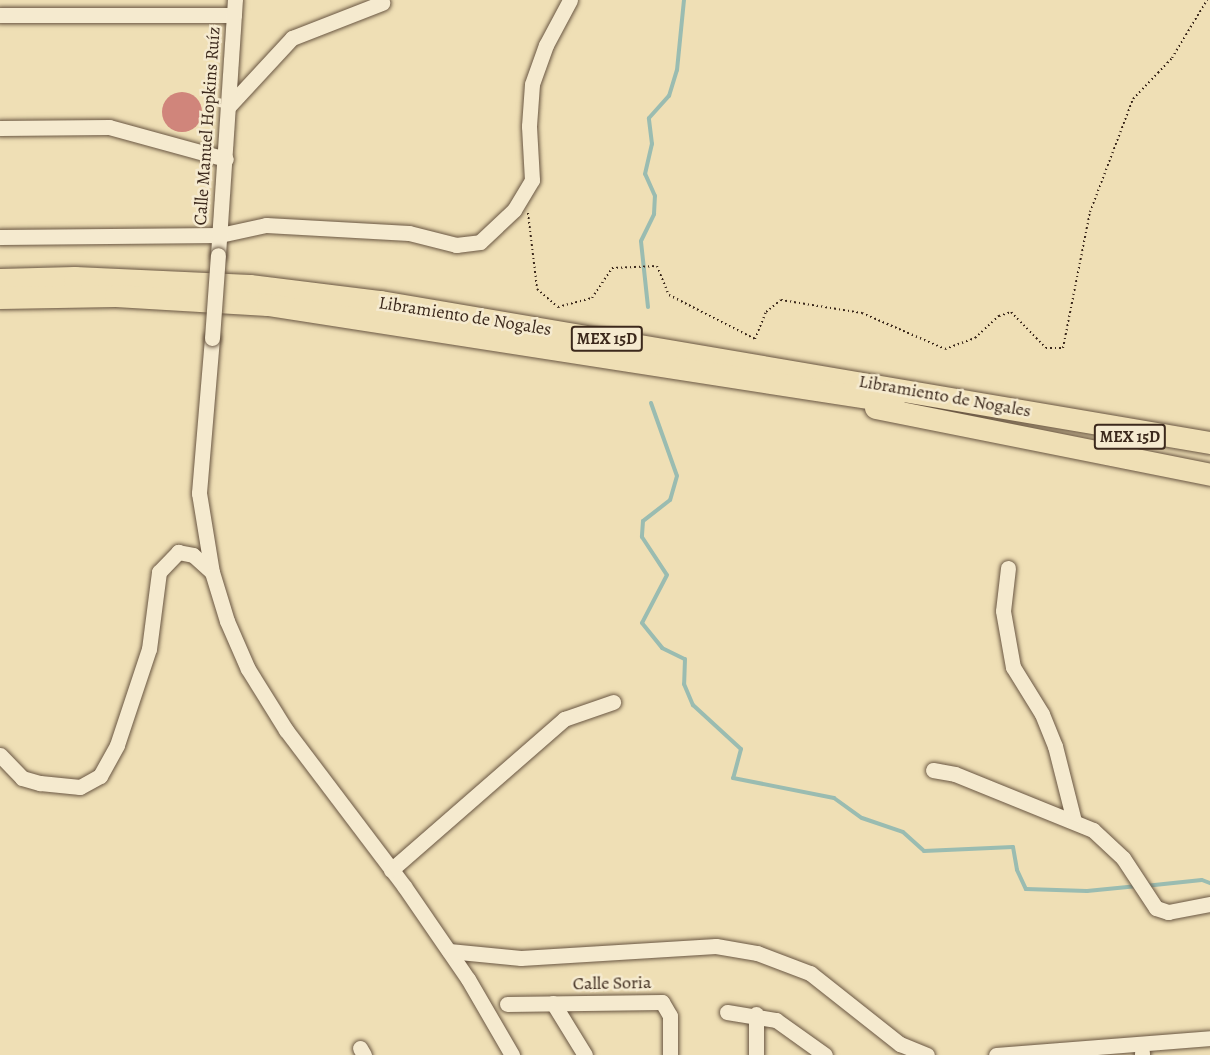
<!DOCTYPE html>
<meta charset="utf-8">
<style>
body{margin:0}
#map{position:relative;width:1210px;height:1055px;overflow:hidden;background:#efdfb5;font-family:Alegreya,serif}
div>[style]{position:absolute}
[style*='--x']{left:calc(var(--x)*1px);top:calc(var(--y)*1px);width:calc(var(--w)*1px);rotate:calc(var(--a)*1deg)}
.stream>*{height:4px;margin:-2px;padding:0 2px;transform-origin:2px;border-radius:2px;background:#9abcb1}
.building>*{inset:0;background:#d0857b}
.round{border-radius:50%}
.path>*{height:2px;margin-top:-1px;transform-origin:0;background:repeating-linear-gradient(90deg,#3c291c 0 1.5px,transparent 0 4.5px)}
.roads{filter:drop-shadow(0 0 2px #695642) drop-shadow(0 0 2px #695642)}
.minor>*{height:15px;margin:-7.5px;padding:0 7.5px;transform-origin:7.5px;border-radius:7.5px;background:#f5eacf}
.highway>*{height:22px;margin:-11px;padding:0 11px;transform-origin:11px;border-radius:11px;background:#efdfb5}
.bridges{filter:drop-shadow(0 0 2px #695642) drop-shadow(0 0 2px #695642)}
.minor-bridge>*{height:15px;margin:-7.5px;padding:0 7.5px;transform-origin:7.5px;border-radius:7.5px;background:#f5eacf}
span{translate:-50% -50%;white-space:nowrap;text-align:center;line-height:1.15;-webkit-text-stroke:5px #f5eacf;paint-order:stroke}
.shield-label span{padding:2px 4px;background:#f5eacf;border:2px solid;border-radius:4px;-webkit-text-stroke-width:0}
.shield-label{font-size:16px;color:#3c291c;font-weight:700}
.street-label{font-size:18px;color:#3c291c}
</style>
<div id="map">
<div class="stream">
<div style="--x:648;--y:307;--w:66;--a:-96.1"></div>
<div style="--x:641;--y:241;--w:30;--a:-64"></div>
<div style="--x:654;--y:214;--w:18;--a:-87"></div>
<div style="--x:655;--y:196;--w:24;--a:-114"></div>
<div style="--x:645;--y:174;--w:31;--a:-77"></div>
<div style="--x:652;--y:144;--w:26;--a:-97"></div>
<div style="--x:649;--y:118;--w:30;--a:-48"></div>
<div style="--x:669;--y:96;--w:27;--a:-73"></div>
<div style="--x:677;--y:70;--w:70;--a:-84.3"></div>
<div style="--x:651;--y:403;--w:77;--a:70.4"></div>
<div style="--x:677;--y:476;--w:25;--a:106"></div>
<div style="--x:670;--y:500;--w:34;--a:142"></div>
<div style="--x:643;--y:521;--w:16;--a:94"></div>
<div style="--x:642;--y:537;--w:45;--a:56.7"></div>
<div style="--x:667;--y:575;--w:54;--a:117.5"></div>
<div style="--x:642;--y:623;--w:32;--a:51"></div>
<div style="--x:662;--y:648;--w:25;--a:26"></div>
<div style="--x:685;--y:659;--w:25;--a:92"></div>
<div style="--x:684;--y:684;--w:23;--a:67"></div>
<div style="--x:693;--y:705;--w:65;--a:42.5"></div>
<div style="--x:741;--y:749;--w:30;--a:105"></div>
<div style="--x:733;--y:778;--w:103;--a:11.2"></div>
<div style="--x:834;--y:798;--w:34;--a:36"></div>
<div style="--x:862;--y:818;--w:43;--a:18.9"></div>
<div style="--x:903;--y:832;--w:28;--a:42"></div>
<div style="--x:924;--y:851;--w:89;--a:-2.6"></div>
<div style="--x:1013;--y:847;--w:23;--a:80"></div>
<div style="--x:1017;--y:870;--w:21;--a:65"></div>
<div style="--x:1026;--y:889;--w:61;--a:1.9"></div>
<div style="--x:1087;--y:891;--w:51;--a:-5.6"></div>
<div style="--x:1145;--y:886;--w:57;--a:-6"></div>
<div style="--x:1202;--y:880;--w:9;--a:21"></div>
</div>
<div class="building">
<div class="round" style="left:162px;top:92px;width:40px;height:40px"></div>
</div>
<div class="path">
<div style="--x:528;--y:213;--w:77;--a:83.2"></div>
<div style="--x:537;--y:289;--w:28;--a:41"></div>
<div style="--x:558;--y:307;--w:35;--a:-15"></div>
<div style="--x:592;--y:298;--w:36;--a:-56"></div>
<div style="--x:612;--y:268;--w:45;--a:-2.5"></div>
<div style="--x:657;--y:266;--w:31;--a:68"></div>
<div style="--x:669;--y:295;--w:97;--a:27.1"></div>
<div style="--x:755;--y:339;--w:29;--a:-68"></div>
<div style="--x:766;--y:312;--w:19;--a:-39"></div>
<div style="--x:781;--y:300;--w:82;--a:9.1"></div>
<div style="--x:862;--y:313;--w:90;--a:23.4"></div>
<div style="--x:945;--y:349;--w:32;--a:-20"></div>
<div style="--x:975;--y:338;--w:33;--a:-43"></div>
<div style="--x:999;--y:316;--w:13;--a:-18"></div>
<div style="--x:1011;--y:312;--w:50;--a:45.8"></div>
<div style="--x:1046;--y:348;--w:17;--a:0"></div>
<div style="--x:1063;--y:348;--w:139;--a:-78.8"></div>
<div style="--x:1090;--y:212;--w:121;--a:-69.2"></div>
<div style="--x:1133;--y:99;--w:57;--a:-46.4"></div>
<div style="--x:1172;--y:58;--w:68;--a:-58.9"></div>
</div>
<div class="roads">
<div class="minor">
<div style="--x:0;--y:15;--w:234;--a:0"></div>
<div style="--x:229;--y:106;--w:93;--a:-47.2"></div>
<div style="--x:292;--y:38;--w:97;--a:-21.3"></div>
<div style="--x:0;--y:128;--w:109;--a:-0.5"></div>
<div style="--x:109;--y:127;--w:121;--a:15.3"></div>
<div style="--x:0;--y:237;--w:220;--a:-0.5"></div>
<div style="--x:220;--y:235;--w:47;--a:-12.3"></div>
<div style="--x:266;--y:225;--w:143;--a:3.2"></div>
<div style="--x:409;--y:233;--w:49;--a:14.3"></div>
<div style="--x:456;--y:245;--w:24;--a:-7"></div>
<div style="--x:480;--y:242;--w:47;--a:-43.3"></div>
<div style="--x:514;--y:210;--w:35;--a:-59"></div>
<div style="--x:532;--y:180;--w:54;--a:-93.2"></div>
<div style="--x:529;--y:126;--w:42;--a:-85.9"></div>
<div style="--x:532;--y:84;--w:41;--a:-70.3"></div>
<div style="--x:546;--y:45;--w:51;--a:-61.9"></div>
<div style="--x:218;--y:255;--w:256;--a:-86.2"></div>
<div style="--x:212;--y:338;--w:156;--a:94.8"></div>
<div style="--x:199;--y:493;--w:80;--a:80.7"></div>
<div style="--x:212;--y:572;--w:51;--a:73"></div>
<div style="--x:227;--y:621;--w:52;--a:66.4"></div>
<div style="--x:248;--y:669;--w:72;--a:58.1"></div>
<div style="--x:286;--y:730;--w:196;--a:52.9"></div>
<div style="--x:404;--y:886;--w:113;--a:55.5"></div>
<div style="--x:468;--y:979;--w:88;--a:59.9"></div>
<div style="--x:1008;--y:568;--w:43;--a:96.6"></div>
<div style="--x:1003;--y:611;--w:57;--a:79.9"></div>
<div style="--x:1013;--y:667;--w:55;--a:58.3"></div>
<div style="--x:1042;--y:714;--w:35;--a:68"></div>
<div style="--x:1055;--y:746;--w:77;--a:75.8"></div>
<div style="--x:0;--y:755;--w:32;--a:46"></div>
<div style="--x:22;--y:778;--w:19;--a:16"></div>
<div style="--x:40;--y:783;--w:40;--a:5.7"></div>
<div style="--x:80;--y:787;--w:23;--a:-29"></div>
<div style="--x:100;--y:776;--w:35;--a:-61"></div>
<div style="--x:117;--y:745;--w:101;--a:-71.6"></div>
<div style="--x:149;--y:649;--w:78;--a:-82.6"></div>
<div style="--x:159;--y:572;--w:28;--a:-46"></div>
<div style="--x:178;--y:552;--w:15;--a:11"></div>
<div style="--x:193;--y:555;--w:25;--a:42"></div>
<div style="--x:933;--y:770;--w:22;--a:10"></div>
<div style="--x:955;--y:774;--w:149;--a:22.1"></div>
<div style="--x:1093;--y:830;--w:41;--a:43"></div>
<div style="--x:1123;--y:858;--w:60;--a:56.6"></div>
<div style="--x:1156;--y:908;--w:13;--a:18"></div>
<div style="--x:1168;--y:912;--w:43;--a:-10.8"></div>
<div style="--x:391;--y:870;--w:230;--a:-41.1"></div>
<div style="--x:564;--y:719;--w:52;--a:-19.1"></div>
<div style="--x:449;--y:951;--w:72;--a:5.6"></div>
<div style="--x:521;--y:958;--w:195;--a:-3.5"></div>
<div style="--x:716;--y:946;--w:42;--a:9.7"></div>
<div style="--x:757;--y:953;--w:57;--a:20.7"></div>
<div style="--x:810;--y:973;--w:115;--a:38.3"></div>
<div style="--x:900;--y:1044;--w:29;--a:22"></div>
<div style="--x:553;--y:1003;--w:61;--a:58.4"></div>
<div style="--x:507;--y:1004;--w:155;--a:-0.7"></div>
<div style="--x:662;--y:1002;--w:16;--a:60"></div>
<div style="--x:670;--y:1016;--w:39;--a:90"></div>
<div style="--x:727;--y:1012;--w:50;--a:9.3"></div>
<div style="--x:776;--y:1020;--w:60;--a:35.5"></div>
<div style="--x:756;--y:1014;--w:41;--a:90"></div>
<div style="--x:360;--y:1048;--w:8;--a:60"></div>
<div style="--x:1142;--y:1053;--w:2;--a:90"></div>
<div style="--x:996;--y:1055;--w:215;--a:-4.5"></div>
</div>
<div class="highway">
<div style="--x:0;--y:280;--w:75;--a:-1.5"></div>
<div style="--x:75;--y:278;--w:175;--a:2.6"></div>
<div style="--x:250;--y:286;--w:132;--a:7"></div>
<div style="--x:381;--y:302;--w:841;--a:9.65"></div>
<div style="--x:0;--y:298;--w:116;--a:-1"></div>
<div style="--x:116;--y:296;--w:152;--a:3.4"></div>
<div style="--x:268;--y:305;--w:633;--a:8.81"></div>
<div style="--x:876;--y:408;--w:341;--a:11.3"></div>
</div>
</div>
<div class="bridges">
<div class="minor-bridge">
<div style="--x:212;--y:338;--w:83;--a:-85.9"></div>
</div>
</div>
<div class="shield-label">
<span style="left:607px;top:339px">MEX 15D</span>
<span style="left:1130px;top:437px">MEX 15D</span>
</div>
<div class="street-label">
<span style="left:207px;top:126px;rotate:-86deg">Calle Manuel Hopkins Ruíz</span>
<span style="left:465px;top:316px;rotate:9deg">Libramiento de Nogales</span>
<span style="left:945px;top:396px;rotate:10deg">Libramiento de Nogales</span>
<span style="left:612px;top:983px;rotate:-1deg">Calle Soria</span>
</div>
</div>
